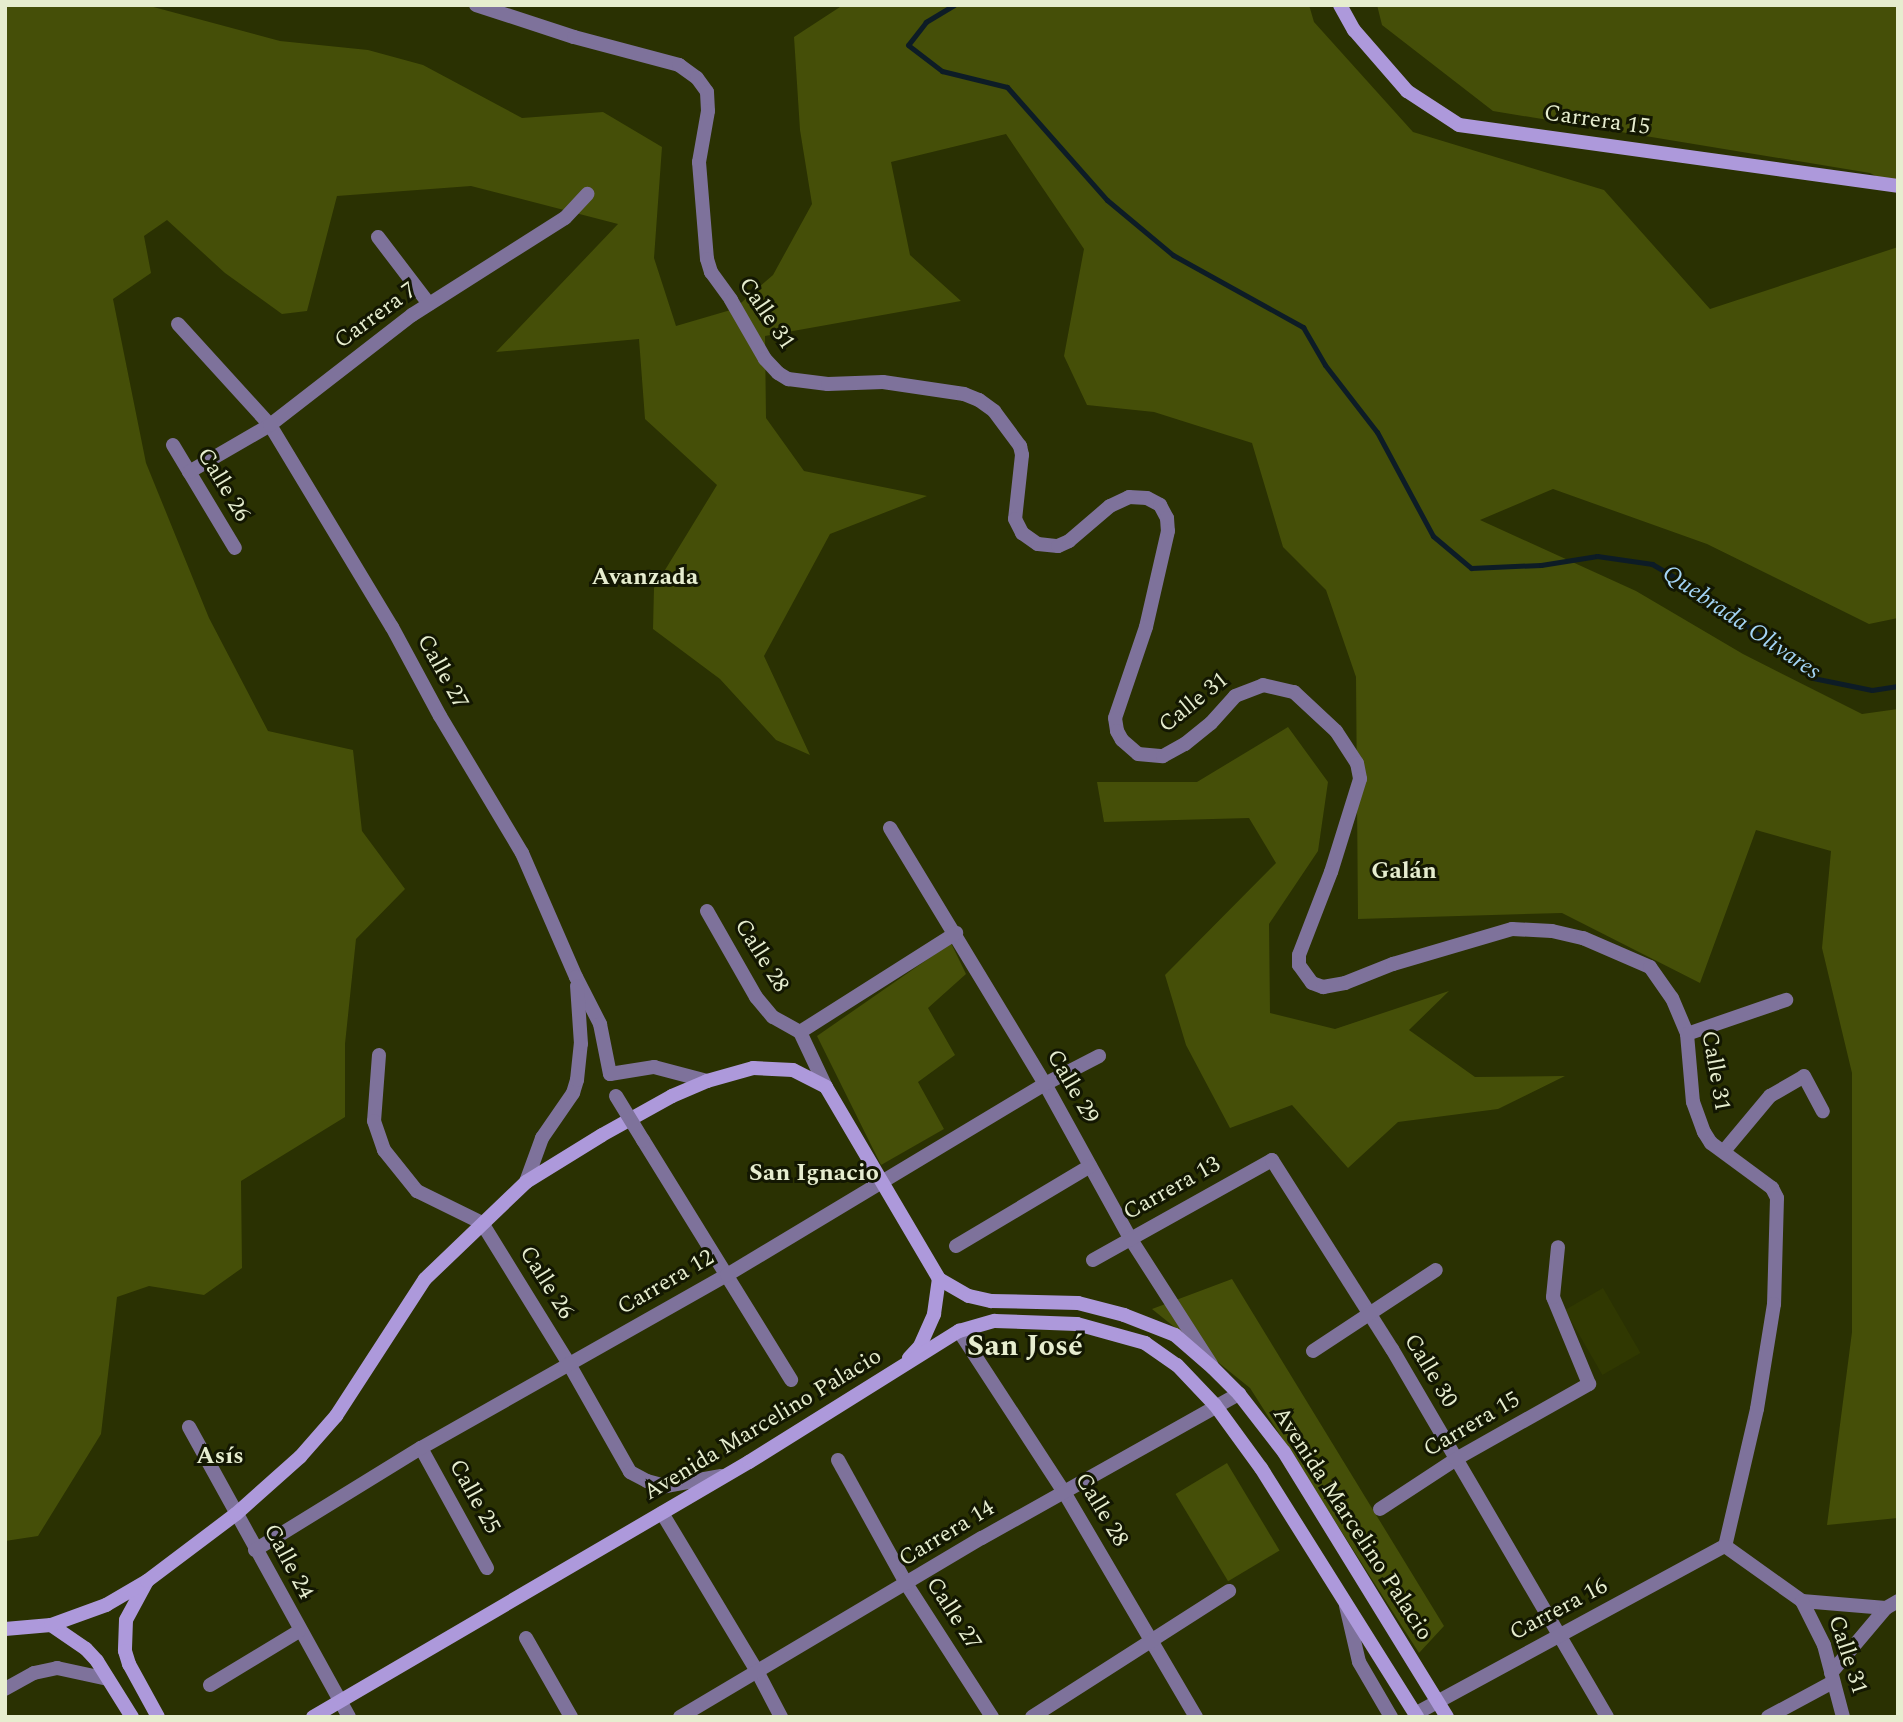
<!DOCTYPE html>
<meta charset="utf-8">
<style>
body{margin:0}
#map{position:relative;width:1903px;height:1722px;overflow:hidden;background:#2a3102;font-family:Spectral,serif}
div>[style]{position:absolute}
[style*='--x']{left:calc(var(--x)*1px);top:calc(var(--y)*1px);width:calc(var(--w)*1px);rotate:calc(var(--a)*1deg)}
.built>*{inset:0;background:#303801;transform-origin:0 0}
.green>*{inset:0;background:#454f08;transform-origin:0 0}
.stream>*{height:5px;margin:-2.5px;padding:0 2.5px;transform-origin:2.5px;border-radius:2.5px;background:#0d1c26}
.minor>*{height:14px;margin:-7px;padding:0 7px;transform-origin:7px;border-radius:7px;background:#7e729b}
.tertiary>*{height:14px;margin:-7px;padding:0 7px;transform-origin:7px;border-radius:7px;background:#7e729b}
.secondary>*{height:14px;margin:-7px;padding:0 7px;transform-origin:7px;border-radius:7px;background:#ad99db}
.minor-bridge>*{height:14px;margin:-7px;padding:0 7px;transform-origin:7px;border-radius:7px;background:#7e729b}
span{translate:-50% -50%;white-space:nowrap;text-align:center;line-height:1.15;-webkit-text-stroke:6px #131702;paint-order:stroke}
.street-label{font-size:23px;color:#e6edcf}
.neighbourhood-label{font-size:24px;color:#e6edcf;font-weight:700}
.water-label{font-size:24px;color:#a4d5f6;font-style:italic}
.district-label{font-size:30px;color:#e6edcf;font-weight:700}
.frame{position:absolute;inset:0;border:7px solid #e6edcf;pointer-events:none}
</style>
<div id="map">
<div class="built">
<div style="left:1603px;top:1288px;width:75px;height:44px;rotate:60deg"></div>
</div>
<div class="green">
<div style="clip-path:polygon(5px 5px,146px 5px,280px 41px,368px 50px,423px 65px,522px 118px,603px 112px,662px 147px,654px 258px,676px 326px,734px 309px,773px 275px,812px 204px,800px 130px,794px 37px,843px 5px,1309px 5px,1314px 22px,1413px 132px,1604px 190px,1710px 309px,1898px 247px,1898px 618px,1869px 624px,1707px 544px,1553px 489px,1480px 520px,1636px 591px,1743px 654px,1862px 714px,1898px 709px,1898px 1518px,1827px 1525px,1852px 1332px,1852px 1073px,1822px 948px,1831px 851px,1756px 830px,1700px 983px,1562px 913px,1358px 919px,1356px 677px,1326px 590px,1283px 547px,1252px 443px,1154px 412px,1087px 405px,1064px 356px,1084px 249px,1006px 134px,891px 162px,910px 255px,961px 301px,765px 336px,766px 418px,804px 471px,927px 496px,830px 534px,764px 656px,810px 755px,776px 740px,720px 679px,653px 629px,654px 588px,717px 485px,645px 419px,639px 339px,496px 352px,618px 224px,471px 186px,337px 196px,307px 311px,282px 314px,225px 273px,167px 220px,144px 236px,151px 273px,113px 299px,146px 463px,209px 618px,268px 731px,353px 750px,362px 831px,405px 889px,356px 939px,345px 1044px,345px 1117px,241px 1181px,242px 1268px,204px 1295px,149px 1286px,117px 1297px,101px 1434px,38px 1536px,5px 1541px)"></div>
<div style="clip-path:polygon(1377px 5px,1898px 5px,1898px 187px,1870px 173px,1493px 111px,1382px 25px)"></div>
<div style="clip-path:polygon(1288px 727px,1328px 782px,1318px 851px,1269px 924px,1270px 1013px,1335px 1029px,1449px 991px,1409px 1030px,1475px 1077px,1565px 1076px,1498px 1109px,1398px 1122px,1348px 1168px,1292px 1105px,1230px 1128px,1186px 1045px,1165px 975px,1276px 863px,1249px 818px,1104px 822px,1097px 782px,1197px 782px)"></div>
<div style="clip-path:polygon(951px 943px,966px 974px,928px 1008px,955px 1055px,918px 1082px,944px 1129px,881px 1165px,817px 1036px)"></div>
<div style="clip-path:polygon(1232px 1279px,1444px 1626px,1419px 1653px,1250px 1388px,1152px 1309px)"></div>
<div style="left:1227px;top:1463px;width:102px;height:60px;rotate:59deg"></div>
</div>
<div class="stream">
<div style="--x:954;--y:5;--w:33;--a:149"></div>
<div style="--x:926;--y:22;--w:29;--a:128"></div>
<div style="--x:908;--y:45;--w:43;--a:37.4"></div>
<div style="--x:942;--y:71;--w:67;--a:13.8"></div>
<div style="--x:1007;--y:87;--w:151;--a:48.5"></div>
<div style="--x:1107;--y:200;--w:86;--a:39.8"></div>
<div style="--x:1173;--y:255;--w:149;--a:29"></div>
<div style="--x:1303;--y:327;--w:44;--a:59.9"></div>
<div style="--x:1325;--y:365;--w:85;--a:52.2"></div>
<div style="--x:1377;--y:432;--w:118;--a:61.7"></div>
<div style="--x:1433;--y:536;--w:50;--a:40.1"></div>
<div style="--x:1471;--y:568;--w:70;--a:-2.5"></div>
<div style="--x:1541;--y:565;--w:57;--a:-9.1"></div>
<div style="--x:1597;--y:556;--w:56;--a:8.3"></div>
<div style="--x:1652;--y:564;--w:72;--a:30.1"></div>
<div style="--x:1714;--y:600;--w:126;--a:38.2"></div>
<div style="--x:1813;--y:678;--w:60;--a:11.5"></div>
<div style="--x:1872;--y:690;--w:26;--a:-9"></div>
</div>
<div class="minor">
<div style="--x:378;--y:237;--w:84;--a:52.7"></div>
<div style="--x:178;--y:324;--w:137;--a:47.7"></div>
<div style="--x:270;--y:425;--w:236;--a:58.9"></div>
<div style="--x:392;--y:627;--w:101;--a:61.7"></div>
<div style="--x:440;--y:716;--w:160;--a:59.1"></div>
<div style="--x:522;--y:853;--w:135;--a:66.5"></div>
<div style="--x:576;--y:977;--w:53;--a:62.9"></div>
<div style="--x:600;--y:1024;--w:51;--a:78.7"></div>
<div style="--x:610;--y:1074;--w:45;--a:-9"></div>
<div style="--x:654;--y:1067;--w:55;--a:14.8"></div>
<div style="--x:173;--y:445;--w:120;--a:59"></div>
<div style="--x:189;--y:472;--w:94;--a:-30.1"></div>
<div style="--x:270;--y:425;--w:180;--a:-37.8"></div>
<div style="--x:412;--y:315;--w:181;--a:-32.4"></div>
<div style="--x:565;--y:218;--w:33;--a:-47"></div>
<div style="--x:890;--y:828;--w:299;--a:58.8"></div>
<div style="--x:1045;--y:1084;--w:176;--a:61.1"></div>
<div style="--x:1130;--y:1238;--w:150;--a:57.3"></div>
<div style="--x:707;--y:911;--w:99;--a:60.3"></div>
<div style="--x:756;--y:997;--w:26;--a:50"></div>
<div style="--x:773;--y:1017;--w:31;--a:29"></div>
<div style="--x:800;--y:1032;--w:61;--a:64.7"></div>
<div style="--x:800;--y:1032;--w:185;--a:-32.4"></div>
<div style="--x:1687;--y:1034;--w:105;--a:-19"></div>
<div style="--x:379;--y:1055;--w:66;--a:94.3"></div>
<div style="--x:374;--y:1121;--w:31;--a:71"></div>
<div style="--x:384;--y:1150;--w:53;--a:51.2"></div>
<div style="--x:417;--y:1191;--w:72;--a:26.2"></div>
<div style="--x:482;--y:1223;--w:166;--a:58.3"></div>
<div style="--x:569;--y:1364;--w:124;--a:60.5"></div>
<div style="--x:630;--y:1472;--w:19;--a:28"></div>
<div style="--x:647;--y:1481;--w:20;--a:15"></div>
<div style="--x:666;--y:1486;--w:56;--a:-10.3"></div>
<div style="--x:643;--y:1140;--w:282;--a:58.3"></div>
<div style="--x:1724;--y:1151;--w:72;--a:-50.1"></div>
<div style="--x:1770;--y:1096;--w:39;--a:-30"></div>
<div style="--x:1804;--y:1076;--w:40;--a:62"></div>
<div style="--x:526;--y:1182;--w:47;--a:-70"></div>
<div style="--x:542;--y:1138;--w:55;--a:-55.4"></div>
<div style="--x:573;--y:1093;--w:14;--a:-73"></div>
<div style="--x:577;--y:1080;--w:36;--a:-84"></div>
<div style="--x:581;--y:1044;--w:58;--a:-93.9"></div>
<div style="--x:956;--y:1246;--w:156;--a:-30.8"></div>
<div style="--x:1093;--y:1260;--w:205;--a:-29.2"></div>
<div style="--x:1272;--y:1160;--w:224;--a:57.6"></div>
<div style="--x:1392;--y:1349;--w:426;--a:59.7"></div>
<div style="--x:959;--y:1331;--w:192;--a:56.9"></div>
<div style="--x:1064;--y:1492;--w:261;--a:59.6"></div>
<div style="--x:1313;--y:1351;--w:147;--a:-33.4"></div>
<div style="--x:189;--y:1427;--w:331;--a:61.1"></div>
<div style="--x:421;--y:1448;--w:137;--a:61.2"></div>
<div style="--x:838;--y:1460;--w:143;--a:61.1"></div>
<div style="--x:907;--y:1585;--w:157;--a:57.2"></div>
<div style="--x:1380;--y:1509;--w:91;--a:-33.3"></div>
<div style="--x:1456;--y:1459;--w:153;--a:-29.4"></div>
<div style="--x:1589;--y:1384;--w:94;--a:-112.5"></div>
<div style="--x:1553;--y:1297;--w:50;--a:-84.3"></div>
<div style="--x:662;--y:1513;--w:187;--a:59"></div>
<div style="--x:758;--y:1673;--w:50;--a:62.4"></div>
<div style="--x:255;--y:1550;--w:195;--a:-31.6"></div>
<div style="--x:421;--y:1448;--w:352;--a:-29.5"></div>
<div style="--x:727;--y:1275;--w:371;--a:-31"></div>
<div style="--x:1045;--y:1084;--w:61;--a:-27.4"></div>
<div style="--x:1802;--y:1601;--w:84;--a:4.8"></div>
<div style="--x:526;--y:1638;--w:91;--a:60.3"></div>
<div style="--x:1831;--y:1673;--w:85;--a:-49.8"></div>
<div style="--x:1886;--y:1608;--w:14;--a:-30"></div>
<div style="--x:210;--y:1685;--w:104;--a:-31.2"></div>
<div style="--x:5;--y:1689;--w:33;--a:-29"></div>
<div style="--x:34;--y:1673;--w:24;--a:-12"></div>
<div style="--x:57;--y:1668;--w:52;--a:12.2"></div>
<div style="--x:1415;--y:1714;--w:353;--a:-28.5"></div>
<div style="--x:680;--y:1717;--w:351;--a:-30.7"></div>
<div style="--x:982;--y:1538;--w:295;--a:-29.3"></div>
<div style="--x:1032;--y:1717;--w:234;--a:-32.6"></div>
<div style="--x:1768;--y:1717;--w:74;--a:-28.3"></div>
</div>
<div class="tertiary">
<div style="--x:476;--y:5;--w:103;--a:18.1"></div>
<div style="--x:574;--y:37;--w:109;--a:14.9"></div>
<div style="--x:679;--y:65;--w:22;--a:36"></div>
<div style="--x:697;--y:78;--w:17;--a:54"></div>
<div style="--x:707;--y:92;--w:19;--a:87"></div>
<div style="--x:708;--y:111;--w:52;--a:100"></div>
<div style="--x:699;--y:162;--w:97;--a:85.3"></div>
<div style="--x:707;--y:259;--w:14;--a:73"></div>
<div style="--x:711;--y:272;--w:34;--a:54"></div>
<div style="--x:731;--y:300;--w:68;--a:60"></div>
<div style="--x:765;--y:359;--w:19;--a:47"></div>
<div style="--x:778;--y:373;--w:12;--a:31"></div>
<div style="--x:788;--y:379;--w:40;--a:7.1"></div>
<div style="--x:828;--y:384;--w:55;--a:-2.1"></div>
<div style="--x:883;--y:382;--w:82;--a:8.4"></div>
<div style="--x:964;--y:394;--w:16;--a:22"></div>
<div style="--x:979;--y:400;--w:19;--a:36"></div>
<div style="--x:994;--y:411;--w:44;--a:53.4"></div>
<div style="--x:1020;--y:446;--w:9;--a:77"></div>
<div style="--x:1022;--y:455;--w:64;--a:96.2"></div>
<div style="--x:1015;--y:519;--w:16;--a:63"></div>
<div style="--x:1022;--y:533;--w:19;--a:35"></div>
<div style="--x:1038;--y:544;--w:20;--a:6"></div>
<div style="--x:1058;--y:546;--w:12;--a:-24"></div>
<div style="--x:1069;--y:541;--w:54;--a:-40.5"></div>
<div style="--x:1110;--y:506;--w:21;--a:-25"></div>
<div style="--x:1129;--y:497;--w:18;--a:3"></div>
<div style="--x:1147;--y:498;--w:15;--a:28"></div>
<div style="--x:1160;--y:505;--w:15;--a:62"></div>
<div style="--x:1167;--y:518;--w:13;--a:86"></div>
<div style="--x:1168;--y:531;--w:98;--a:102.9"></div>
<div style="--x:1146;--y:627;--w:96;--a:108.8"></div>
<div style="--x:1115;--y:718;--w:13;--a:81"></div>
<div style="--x:1117;--y:731;--w:10;--a:61"></div>
<div style="--x:1122;--y:740;--w:21;--a:41"></div>
<div style="--x:1138;--y:754;--w:25;--a:5"></div>
<div style="--x:1163;--y:756;--w:25;--a:-29"></div>
<div style="--x:1185;--y:744;--w:33;--a:-39"></div>
<div style="--x:1211;--y:723;--w:36;--a:-48"></div>
<div style="--x:1235;--y:696;--w:30;--a:-21"></div>
<div style="--x:1263;--y:685;--w:32;--a:13"></div>
<div style="--x:1294;--y:692;--w:57;--a:42.9"></div>
<div style="--x:1336;--y:731;--w:38;--a:57"></div>
<div style="--x:1357;--y:763;--w:16;--a:79"></div>
<div style="--x:1360;--y:779;--w:97;--a:107.3"></div>
<div style="--x:1331;--y:872;--w:89;--a:111.1"></div>
<div style="--x:1299;--y:955;--w:10;--a:90"></div>
<div style="--x:1299;--y:965;--w:22;--a:54"></div>
<div style="--x:1312;--y:983;--w:12;--a:20"></div>
<div style="--x:1323;--y:987;--w:22;--a:-10"></div>
<div style="--x:1345;--y:983;--w:52;--a:-21.6"></div>
<div style="--x:1393;--y:964;--w:124;--a:-16.4"></div>
<div style="--x:1512;--y:929;--w:40;--a:2.9"></div>
<div style="--x:1552;--y:931;--w:32;--a:13"></div>
<div style="--x:1583;--y:938;--w:73;--a:23.4"></div>
<div style="--x:1650;--y:967;--w:38;--a:55"></div>
<div style="--x:1672;--y:998;--w:39;--a:67"></div>
<div style="--x:1687;--y:1034;--w:68;--a:85"></div>
<div style="--x:1693;--y:1102;--w:32;--a:70"></div>
<div style="--x:1704;--y:1132;--w:13;--a:58"></div>
<div style="--x:1711;--y:1143;--w:76;--a:36.4"></div>
<div style="--x:1772;--y:1188;--w:11;--a:63"></div>
<div style="--x:1777;--y:1198;--w:106;--a:91.6"></div>
<div style="--x:1774;--y:1304;--w:106;--a:99.2"></div>
<div style="--x:1757;--y:1409;--w:141;--a:103.1"></div>
<div style="--x:1725;--y:1546;--w:95;--a:35.5"></div>
<div style="--x:1802;--y:1601;--w:49;--a:63.4"></div>
<div style="--x:1824;--y:1645;--w:74;--a:75.2"></div>
<div style="--x:1346;--y:1606;--w:57;--a:76.9"></div>
<div style="--x:1359;--y:1662;--w:64;--a:59.8"></div>
</div>
<div class="secondary">
<div style="--x:1340;--y:5;--w:29;--a:61"></div>
<div style="--x:1354;--y:30;--w:81;--a:49"></div>
<div style="--x:1407;--y:91;--w:62;--a:33.2"></div>
<div style="--x:1459;--y:125;--w:443;--a:7.9"></div>
<div style="--x:909;--y:1358;--w:16;--a:-47"></div>
<div style="--x:920;--y:1346;--w:35;--a:-66"></div>
<div style="--x:934;--y:1314;--w:35;--a:-82"></div>
<div style="--x:146;--y:1583;--w:42;--a:118.4"></div>
<div style="--x:126;--y:1620;--w:31;--a:92"></div>
<div style="--x:125;--y:1651;--w:14;--a:73"></div>
<div style="--x:129;--y:1664;--w:60;--a:61.3"></div>
<div style="--x:51;--y:1625;--w:42;--a:34.4"></div>
<div style="--x:86;--y:1649;--w:16;--a:47"></div>
<div style="--x:97;--y:1661;--w:66;--a:58"></div>
<div style="--x:5;--y:1629;--w:46;--a:-5"></div>
<div style="--x:51;--y:1625;--w:59;--a:-20"></div>
<div style="--x:106;--y:1605;--w:48;--a:-30.3"></div>
<div style="--x:147;--y:1581;--w:111;--a:-37"></div>
<div style="--x:236;--y:1514;--w:86;--a:-41.7"></div>
<div style="--x:300;--y:1457;--w:55;--a:-48.7"></div>
<div style="--x:336;--y:1416;--w:163;--a:-57"></div>
<div style="--x:425;--y:1279;--w:140;--a:-43.8"></div>
<div style="--x:526;--y:1182;--w:89;--a:-31.7"></div>
<div style="--x:602;--y:1135;--w:80;--a:-29.1"></div>
<div style="--x:672;--y:1096;--w:38;--a:-23"></div>
<div style="--x:707;--y:1081;--w:48;--a:-15.8"></div>
<div style="--x:753;--y:1068;--w:40;--a:2.9"></div>
<div style="--x:793;--y:1070;--w:37;--a:27"></div>
<div style="--x:826;--y:1087;--w:223;--a:59.5"></div>
<div style="--x:939;--y:1279;--w:34;--a:30"></div>
<div style="--x:969;--y:1296;--w:23;--a:13"></div>
<div style="--x:991;--y:1301;--w:87;--a:1.3"></div>
<div style="--x:1078;--y:1303;--w:48;--a:14.6"></div>
<div style="--x:1124;--y:1315;--w:55;--a:21.4"></div>
<div style="--x:1175;--y:1335;--w:50;--a:41"></div>
<div style="--x:1213;--y:1368;--w:37;--a:45"></div>
<div style="--x:1239;--y:1394;--w:73;--a:52.2"></div>
<div style="--x:1284;--y:1452;--w:311;--a:58.4"></div>
<div style="--x:313;--y:1717;--w:505;--a:-30.32"></div>
<div style="--x:749;--y:1462;--w:248;--a:-32"></div>
<div style="--x:959;--y:1331;--w:37;--a:-16"></div>
<div style="--x:995;--y:1321;--w:82;--a:2.1"></div>
<div style="--x:1077;--y:1324;--w:71;--a:15.6"></div>
<div style="--x:1145;--y:1343;--w:39;--a:35"></div>
<div style="--x:1177;--y:1365;--w:55;--a:46.5"></div>
<div style="--x:1215;--y:1405;--w:78;--a:53.9"></div>
<div style="--x:1261;--y:1468;--w:294;--a:57.9"></div>
</div>
<div class="minor-bridge">
<div style="--x:616;--y:1096;--w:52;--a:58.5"></div>
</div>
<div class="street-label">
<span style="left:1597px;top:121px;rotate:8deg">Carrera 15</span>
<span style="left:766px;top:314px;rotate:56deg">Calle 31</span>
<span style="left:376px;top:316px;rotate:-36deg">Carrera 7</span>
<span style="left:223px;top:485px;rotate:59deg">Calle 26</span>
<span style="left:442px;top:672px;rotate:61deg">Calle 27</span>
<span style="left:1194px;top:703px;rotate:-39deg">Calle 31</span>
<span style="left:761px;top:956px;rotate:58deg">Calle 28</span>
<span style="left:1715px;top:1071px;rotate:80deg">Calle 31</span>
<span style="left:1072px;top:1087px;rotate:60deg">Calle 29</span>
<span style="left:1172px;top:1189px;rotate:-29deg">Carrera 13</span>
<span style="left:546px;top:1283px;rotate:58deg">Calle 26</span>
<span style="left:666px;top:1283px;rotate:-30deg">Carrera 12</span>
<span style="left:1430px;top:1371px;rotate:59deg">Calle 30</span>
<span style="left:763px;top:1425px;rotate:-31deg">Avenida Marcelino Palacio</span>
<span style="left:1472px;top:1425px;rotate:-30deg">Carrera 15</span>
<span style="left:474px;top:1497px;rotate:61deg">Calle 25</span>
<span style="left:1101px;top:1510px;rotate:59deg">Calle 28</span>
<span style="left:1352px;top:1524px;rotate:57deg">Avenida Marcelino Palacio</span>
<span style="left:947px;top:1534px;rotate:-31deg">Carrera 14</span>
<span style="left:288px;top:1562px;rotate:62deg">Calle 24</span>
<span style="left:1559px;top:1610px;rotate:-28deg">Carrera 16</span>
<span style="left:953px;top:1614px;rotate:57deg">Calle 27</span>
<span style="left:1847px;top:1655px;rotate:72deg">Calle 31</span>
</div>
<div class="neighbourhood-label">
<span style="left:645px;top:578px">Avanzada</span>
<span style="left:1404px;top:872px">Galán</span>
<span style="left:814px;top:1174px">San Ignacio</span>
<span style="left:220px;top:1457px">Asís</span>
</div>
<div class="water-label">
<span style="left:1741px;top:623px;rotate:34deg">Quebrada Olivares</span>
</div>
<div class="district-label">
<span style="left:1025px;top:1346px">San José</span>
</div>
<div class="frame"></div>
</div>
